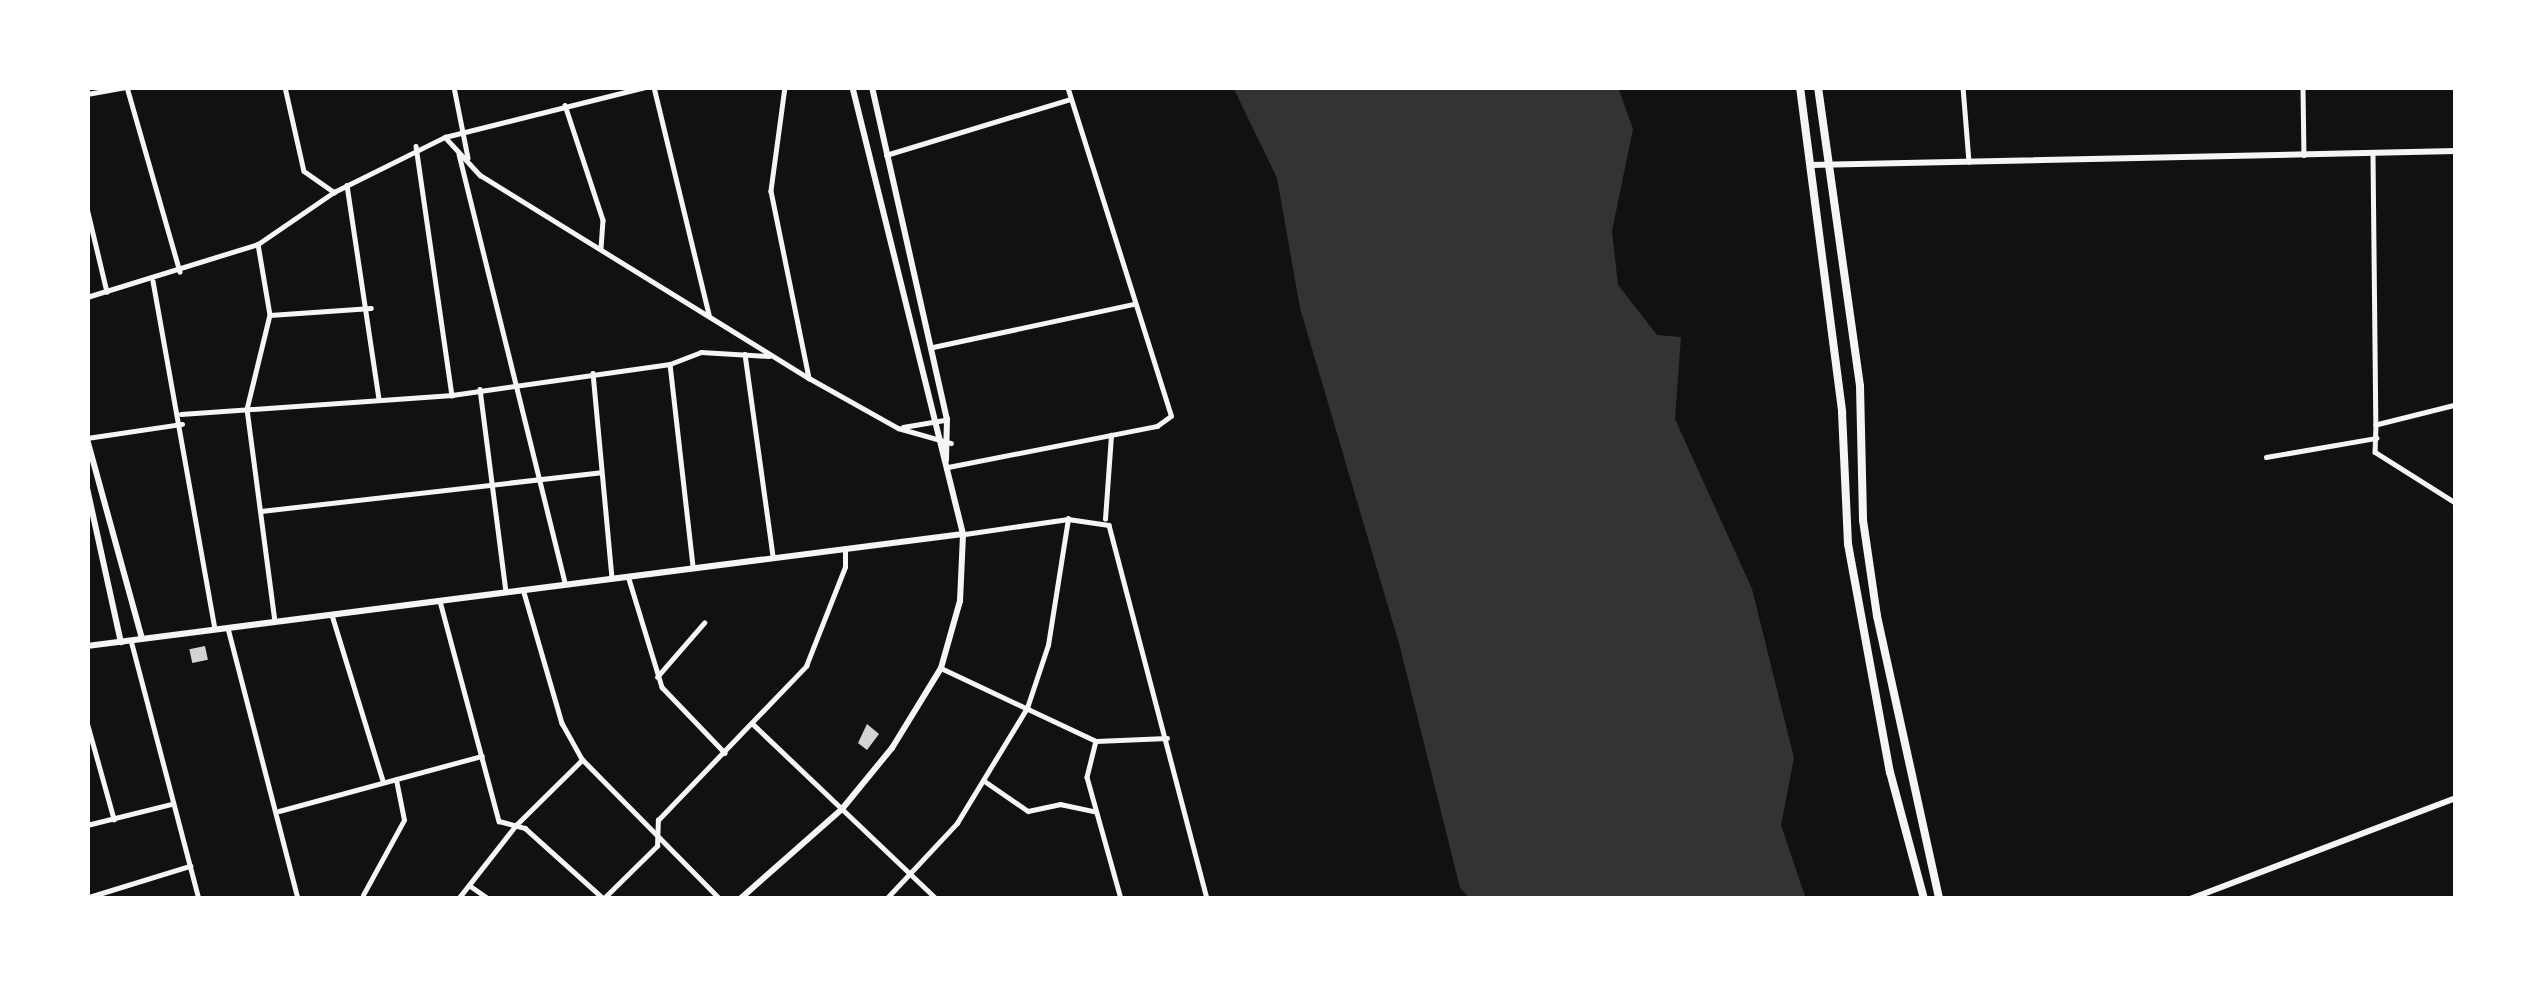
<!DOCTYPE html>
<style>
body{margin:0}
#map{position:relative;width:2543px;height:986px;overflow:hidden;background:#111;font-family:Manrope,sans-serif}
div>[style]{position:absolute}
[style*='--x']{left:calc(var(--x)*1px);top:calc(var(--y)*1px);width:calc(var(--w)*1px);rotate:calc(var(--a)*1deg)}
.water>*{inset:0;background:#333}
.building>*{inset:0;background:#d3d3d3;transform-origin:0 0}
.minor>*{height:4.5px;margin:-2.25px;padding:0 2.25px;transform-origin:2.25px;border-radius:2.25px;background:#f5f5f5}
.tertiary>*{height:6px;margin:-3px;padding:0 3px;transform-origin:3px;border-radius:3px;background:#f5f5f5}
.secondary>*{height:6px;margin:-3px;padding:0 3px;transform-origin:3px;border-radius:3px;background:#f5f5f5}
.primary>*{height:8px;margin:-4px;padding:0 4px;transform-origin:4px;border-radius:4px;background:#f5f5f5}
span{translate:-50% -50%;white-space:nowrap;text-align:center;line-height:1.15;-webkit-text-stroke:12px #fff;paint-order:stroke}
.frame{position:absolute;inset:0;border:90px solid #fff;pointer-events:none}
</style>
<div id="map">
<div class="water">
<div style="clip-path:polygon(1233px 87px,1618px 87px,1633px 129px,1612px 231px,1618px 285px,1657px 335px,1681px 337px,1675px 419px,1752px 589px,1794px 758px,1781px 825px,1806px 899px,1470px 899px,1460px 888px,1400px 647px,1300px 308px,1277px 178px)"></div>
</div>
<div class="building">
<div style="left:205px;top:646px;width:14px;height:16px;rotate:78deg"></div>
<div style="clip-path:polygon(867px 724px,879px 734px,867px 750px,858px 743px)"></div>
</div>
<div class="minor">
<div style="--x:127;--y:87;--w:192;--a:74"></div>
<div style="--x:285;--y:87;--w:86;--a:77.3"></div>
<div style="--x:304;--y:171;--w:37;--a:35"></div>
<div style="--x:454;--y:87;--w:72;--a:78.8"></div>
<div style="--x:654;--y:87;--w:235;--a:76.4"></div>
<div style="--x:785;--y:87;--w:105;--a:97.7"></div>
<div style="--x:771;--y:191;--w:191;--a:78.5"></div>
<div style="--x:1963;--y:87;--w:75;--a:85.4"></div>
<div style="--x:2303;--y:87;--w:68;--a:89.2"></div>
<div style="--x:87;--y:94;--w:39;--a:-10"></div>
<div style="--x:565;--y:105;--w:121;--a:71.7"></div>
<div style="--x:603;--y:220;--w:28;--a:94"></div>
<div style="--x:445;--y:137;--w:206;--a:-14"></div>
<div style="--x:416;--y:146;--w:252;--a:81.8"></div>
<div style="--x:459;--y:154;--w:441;--a:76.1"></div>
<div style="--x:2373;--y:154;--w:271;--a:89.4"></div>
<div style="--x:886;--y:155;--w:192;--a:-16.9"></div>
<div style="--x:347;--y:185;--w:216;--a:81.5"></div>
<div style="--x:87;--y:208;--w:86;--a:76.6"></div>
<div style="--x:258;--y:244;--w:72;--a:80.4"></div>
<div style="--x:270;--y:315;--w:97;--a:103.7"></div>
<div style="--x:247;--y:409;--w:214;--a:82.5"></div>
<div style="--x:153;--y:281;--w:353;--a:79.9"></div>
<div style="--x:87;--y:297;--w:179;--a:-17.2"></div>
<div style="--x:258;--y:244;--w:92;--a:-34.4"></div>
<div style="--x:334;--y:192;--w:124;--a:-26.4"></div>
<div style="--x:445;--y:137;--w:52;--a:47.4"></div>
<div style="--x:480;--y:175;--w:387;--a:31.7"></div>
<div style="--x:809;--y:378;--w:102;--a:29.3"></div>
<div style="--x:898;--y:428;--w:55;--a:15.8"></div>
<div style="--x:270;--y:315;--w:101;--a:-4"></div>
<div style="--x:933;--y:347;--w:205;--a:-12.1"></div>
<div style="--x:745;--y:354;--w:204;--a:82.1"></div>
<div style="--x:670;--y:364;--w:204;--a:83.5"></div>
<div style="--x:593;--y:373;--w:204;--a:84.7"></div>
<div style="--x:480;--y:389;--w:204;--a:82.7"></div>
<div style="--x:2456;--y:405;--w:82;--a:166"></div>
<div style="--x:2376;--y:425;--w:27;--a:92"></div>
<div style="--x:2375;--y:452;--w:96;--a:32.2"></div>
<div style="--x:181;--y:414;--w:272;--a:-4"></div>
<div style="--x:452;--y:395;--w:220;--a:-8.1"></div>
<div style="--x:670;--y:364;--w:33;--a:-21"></div>
<div style="--x:701;--y:352;--w:68;--a:3.4"></div>
<div style="--x:903;--y:427;--w:43;--a:-9.5"></div>
<div style="--x:87;--y:438;--w:96;--a:-8.4"></div>
<div style="--x:2266;--y:457;--w:112;--a:-9.8"></div>
<div style="--x:948;--y:467;--w:213;--a:-11.1"></div>
<div style="--x:1157;--y:426;--w:17;--a:-36"></div>
<div style="--x:1171;--y:416;--w:345;--a:-107.5"></div>
<div style="--x:261;--y:511;--w:342;--a:-6.5"></div>
<div style="--x:1105;--y:519;--w:84;--a:-85.9"></div>
<div style="--x:965;--y:534;--w:104;--a:-8.3"></div>
<div style="--x:1068;--y:519;--w:41;--a:8.3"></div>
<div style="--x:1109;--y:525;--w:387;--a:75.3"></div>
<div style="--x:629;--y:579;--w:113;--a:73"></div>
<div style="--x:662;--y:687;--w:91;--a:46.3"></div>
<div style="--x:523;--y:589;--w:140;--a:73.8"></div>
<div style="--x:562;--y:723;--w:41;--a:60.9"></div>
<div style="--x:582;--y:759;--w:197;--a:45.4"></div>
<div style="--x:440;--y:601;--w:228;--a:75"></div>
<div style="--x:499;--y:821;--w:27;--a:15"></div>
<div style="--x:525;--y:828;--w:106;--a:41.9"></div>
<div style="--x:332;--y:615;--w:174;--a:72.9"></div>
<div style="--x:228;--y:628;--w:280;--a:75.5"></div>
<div style="--x:131;--y:640;--w:268;--a:75.3"></div>
<div style="--x:941;--y:668;--w:171;--a:25.2"></div>
<div style="--x:1096;--y:741;--w:37;--a:104"></div>
<div style="--x:1087;--y:777;--w:127;--a:74.4"></div>
<div style="--x:657;--y:677;--w:72;--a:-49"></div>
<div style="--x:87;--y:722;--w:101;--a:74.4"></div>
<div style="--x:754;--y:725;--w:253;--a:43.6"></div>
<div style="--x:1096;--y:741;--w:71;--a:-2.4"></div>
<div style="--x:986;--y:782;--w:51;--a:34.6"></div>
<div style="--x:1028;--y:811;--w:33;--a:-12"></div>
<div style="--x:1060;--y:804;--w:35;--a:12"></div>
<div style="--x:279;--y:811;--w:210;--a:-15.2"></div>
<div style="--x:87;--y:825;--w:87;--a:-14"></div>
<div style="--x:469;--y:885;--w:24;--a:35"></div>
<div style="--x:363;--y:895;--w:85;--a:-61.3"></div>
<div style="--x:404;--y:820;--w:41;--a:-101.3"></div>
<div style="--x:89;--y:897;--w:106;--a:-17.1"></div>
<div style="--x:318;--y:899;--w:52;--a:0"></div>
<div style="--x:458;--y:899;--w:94;--a:-51.9"></div>
<div style="--x:516;--y:825;--w:93;--a:-44.6"></div>
<div style="--x:603;--y:899;--w:76;--a:-44.5"></div>
<div style="--x:657;--y:846;--w:26;--a:-88"></div>
<div style="--x:658;--y:820;--w:214;--a:-46.1"></div>
<div style="--x:806;--y:666;--w:106;--a:-68.5"></div>
<div style="--x:845;--y:567;--w:18;--a:-90"></div>
<div style="--x:886;--y:899;--w:104;--a:-46.9"></div>
<div style="--x:957;--y:823;--w:135;--a:-58.7"></div>
<div style="--x:1027;--y:708;--w:66;--a:-71.6"></div>
<div style="--x:1048;--y:645;--w:128;--a:-81"></div>
</div>
<div class="tertiary">
<div style="--x:1811;--y:165;--w:645;--a:-1.24"></div>
<div style="--x:87;--y:439;--w:207;--a:74.6"></div>
<div style="--x:87;--y:488;--w:158;--a:77.6"></div>
<div style="--x:87;--y:646;--w:883;--a:-7.29"></div>
<div style="--x:2190;--y:899;--w:285;--a:-20.8"></div>
</div>
<div class="secondary">
<div style="--x:872;--y:87;--w:340;--a:77.3"></div>
<div style="--x:947;--y:419;--w:41;--a:91.4"></div>
<div style="--x:740;--y:899;--w:136;--a:-41.4"></div>
<div style="--x:842;--y:809;--w:79;--a:-50.7"></div>
<div style="--x:892;--y:748;--w:94;--a:-58.5"></div>
<div style="--x:941;--y:668;--w:70;--a:-74.2"></div>
<div style="--x:960;--y:601;--w:67;--a:-87.4"></div>
<div style="--x:963;--y:534;--w:461;--a:-103.9"></div>
</div>
<div class="primary">
<div style="--x:1800;--y:87;--w:328;--a:82.6"></div>
<div style="--x:1842;--y:412;--w:132;--a:87.4"></div>
<div style="--x:1848;--y:544;--w:232;--a:79.6"></div>
<div style="--x:1890;--y:772;--w:131;--a:75"></div>
<div style="--x:1818;--y:87;--w:302;--a:82"></div>
<div style="--x:1860;--y:386;--w:134;--a:88.7"></div>
<div style="--x:1863;--y:520;--w:97;--a:81.7"></div>
<div style="--x:1877;--y:616;--w:290;--a:77.6"></div>
</div>
<div class="frame"></div>
</div>
